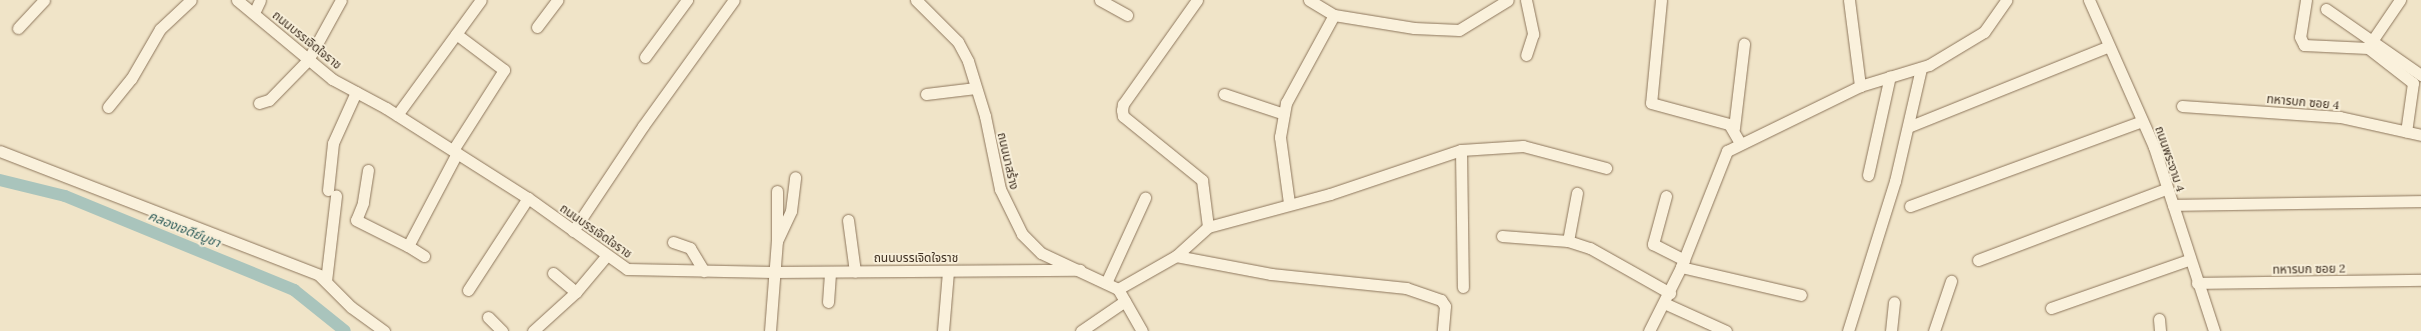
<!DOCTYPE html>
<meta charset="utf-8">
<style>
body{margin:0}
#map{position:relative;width:2421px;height:331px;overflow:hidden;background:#f0e4c8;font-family:Lora,"Noto Sans Thai",serif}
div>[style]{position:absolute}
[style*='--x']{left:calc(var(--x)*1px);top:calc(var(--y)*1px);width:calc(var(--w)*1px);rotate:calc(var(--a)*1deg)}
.canal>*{height:12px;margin:-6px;padding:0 6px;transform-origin:6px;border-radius:6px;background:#a9c4bc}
.roads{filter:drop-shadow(0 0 1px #8d765c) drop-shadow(0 0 1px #8d765c)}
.minor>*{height:11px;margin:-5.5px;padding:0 5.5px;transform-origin:5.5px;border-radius:5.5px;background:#faf1dc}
span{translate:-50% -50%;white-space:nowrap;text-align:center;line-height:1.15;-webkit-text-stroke:4px #f7eed8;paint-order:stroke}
.street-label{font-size:12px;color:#3d2e20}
.water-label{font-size:13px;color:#2f5d5a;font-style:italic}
</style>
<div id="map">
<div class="canal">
<div style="--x:0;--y:180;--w:67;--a:13.8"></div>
<div style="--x:65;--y:196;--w:248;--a:22.3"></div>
<div style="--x:294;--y:290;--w:65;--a:38.8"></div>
</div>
<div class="roads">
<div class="minor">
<div style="--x:237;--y:0;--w:124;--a:39.7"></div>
<div style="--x:332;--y:79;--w:61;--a:28.2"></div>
<div style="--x:386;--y:108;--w:168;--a:32.4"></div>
<div style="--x:528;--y:198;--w:122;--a:35.6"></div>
<div style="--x:627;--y:269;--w:146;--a:1.2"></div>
<div style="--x:773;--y:272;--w:307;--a:-0.4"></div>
<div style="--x:916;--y:0;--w:59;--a:45"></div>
<div style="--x:958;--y:42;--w:21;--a:62"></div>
<div style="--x:968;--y:61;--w:58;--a:72.8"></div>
<div style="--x:985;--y:116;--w:75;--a:78.4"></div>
<div style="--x:1000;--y:189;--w:50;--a:63.9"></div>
<div style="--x:1022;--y:234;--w:27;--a:45"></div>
<div style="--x:1041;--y:253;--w:85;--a:25.1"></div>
<div style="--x:1118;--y:289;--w:48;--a:60.3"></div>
<div style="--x:1100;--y:0;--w:31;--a:29"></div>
<div style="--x:1197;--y:0;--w:128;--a:125.4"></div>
<div style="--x:1123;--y:104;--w:6;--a:99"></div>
<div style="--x:1122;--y:110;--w:6;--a:81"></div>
<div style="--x:1123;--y:116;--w:102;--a:39"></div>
<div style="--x:1202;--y:180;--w:47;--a:82.7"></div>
<div style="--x:1309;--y:0;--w:29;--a:31"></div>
<div style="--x:1334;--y:15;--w:81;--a:9.2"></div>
<div style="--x:1414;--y:28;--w:45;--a:2.5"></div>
<div style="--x:1459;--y:30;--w:57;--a:-31.5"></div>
<div style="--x:1526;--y:0;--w:35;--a:78"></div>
<div style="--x:1533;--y:34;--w:22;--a:108"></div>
<div style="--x:1661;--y:0;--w:103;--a:95.5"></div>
<div style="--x:1651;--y:103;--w:81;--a:15.1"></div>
<div style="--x:1729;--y:124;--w:22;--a:60"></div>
<div style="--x:1849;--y:0;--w:87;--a:82.7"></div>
<div style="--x:2089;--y:0;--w:161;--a:66.1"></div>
<div style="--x:2154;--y:147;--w:194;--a:71.9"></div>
<div style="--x:2306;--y:0;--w:37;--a:99"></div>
<div style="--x:2300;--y:37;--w:9;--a:63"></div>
<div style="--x:2304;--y:45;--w:64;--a:2.7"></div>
<div style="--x:2368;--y:48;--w:57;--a:37.9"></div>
<div style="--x:2413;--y:83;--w:49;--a:98.1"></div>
<div style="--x:2326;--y:9;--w:116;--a:34.8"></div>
<div style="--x:254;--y:13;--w:14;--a:-65"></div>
<div style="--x:537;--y:27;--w:34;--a:-53"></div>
<div style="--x:18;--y:28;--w:38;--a:-47"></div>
<div style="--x:2372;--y:41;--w:50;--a:-55.7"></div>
<div style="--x:645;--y:57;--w:71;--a:-53.6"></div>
<div style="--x:926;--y:94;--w:50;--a:-6.8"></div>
<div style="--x:1224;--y:94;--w:63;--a:18.4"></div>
<div style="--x:259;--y:103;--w:10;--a:-17"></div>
<div style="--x:269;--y:100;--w:56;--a:-45.7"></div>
<div style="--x:308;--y:60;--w:68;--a:-61.2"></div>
<div style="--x:2182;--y:106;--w:158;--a:4"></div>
<div style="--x:2340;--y:117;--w:83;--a:12.5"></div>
<div style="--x:108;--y:107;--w:36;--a:-51"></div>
<div style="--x:131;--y:79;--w:58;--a:-59.9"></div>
<div style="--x:160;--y:29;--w:42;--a:-43.1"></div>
<div style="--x:397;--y:115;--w:142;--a:-53.9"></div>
<div style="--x:1908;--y:127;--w:214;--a:-21.9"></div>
<div style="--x:1734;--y:128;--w:85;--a:-83.2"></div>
<div style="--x:453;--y:150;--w:95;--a:-57.5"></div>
<div style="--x:504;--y:70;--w:60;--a:-143.1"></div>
<div style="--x:1461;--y:150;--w:137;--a:89.2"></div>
<div style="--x:0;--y:151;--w:342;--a:21.2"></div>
<div style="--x:319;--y:275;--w:45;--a:45"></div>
<div style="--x:351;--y:307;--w:41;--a:36"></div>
<div style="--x:368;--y:170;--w:33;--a:99"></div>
<div style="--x:363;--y:203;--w:18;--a:112"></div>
<div style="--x:356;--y:220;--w:58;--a:26.6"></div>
<div style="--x:408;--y:246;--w:105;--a:-62.2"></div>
<div style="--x:1868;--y:175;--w:101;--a:-77.5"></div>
<div style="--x:328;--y:190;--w:47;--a:-83.9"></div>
<div style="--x:333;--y:143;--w:56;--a:-65.7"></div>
<div style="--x:1666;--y:196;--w:50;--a:105.2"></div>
<div style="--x:1653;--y:244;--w:35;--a:27"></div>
<div style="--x:1289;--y:203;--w:67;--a:-97.8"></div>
<div style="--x:1280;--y:137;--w:35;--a:-80"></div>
<div style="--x:1286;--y:103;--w:100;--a:-61.4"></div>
<div style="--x:2173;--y:205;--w:248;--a:-0.9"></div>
<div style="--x:1910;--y:206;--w:247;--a:-20.1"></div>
<div style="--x:848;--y:220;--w:52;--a:82.3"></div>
<div style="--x:573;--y:231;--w:126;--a:-56.3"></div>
<div style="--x:643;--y:126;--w:155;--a:-54.2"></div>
<div style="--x:1502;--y:236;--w:66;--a:4.3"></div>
<div style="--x:1568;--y:241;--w:23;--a:18"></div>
<div style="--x:1590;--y:248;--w:92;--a:29.4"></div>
<div style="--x:777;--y:241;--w:50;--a:-90"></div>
<div style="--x:1568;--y:241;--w:49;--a:-79.4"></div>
<div style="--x:673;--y:242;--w:18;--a:19"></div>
<div style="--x:690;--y:248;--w:27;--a:59"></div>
<div style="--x:408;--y:246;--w:19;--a:32"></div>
<div style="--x:1176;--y:256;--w:97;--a:10.7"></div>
<div style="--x:1271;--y:274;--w:136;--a:5.9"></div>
<div style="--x:1406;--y:288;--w:37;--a:19"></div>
<div style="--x:1441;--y:300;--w:7;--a:56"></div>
<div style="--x:1445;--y:306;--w:25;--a:95"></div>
<div style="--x:1978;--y:260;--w:201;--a:-20.7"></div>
<div style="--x:1681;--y:267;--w:123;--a:13.1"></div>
<div style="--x:553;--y:273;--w:30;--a:40"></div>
<div style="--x:326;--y:281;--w:86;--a:-83.3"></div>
<div style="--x:1106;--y:283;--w:94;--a:-65.4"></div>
<div style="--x:2197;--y:283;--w:224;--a:-0.8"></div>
<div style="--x:1118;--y:289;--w:67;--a:-29.6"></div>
<div style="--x:1176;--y:256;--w:43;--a:-42.2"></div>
<div style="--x:1208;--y:227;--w:126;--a:-15.1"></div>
<div style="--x:1330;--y:194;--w:138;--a:-18.6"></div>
<div style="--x:1461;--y:150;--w:62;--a:-3.7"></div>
<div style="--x:1523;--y:146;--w:86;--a:14.8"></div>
<div style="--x:468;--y:290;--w:110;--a:-56.9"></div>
<div style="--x:828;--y:302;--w:30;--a:-86"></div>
<div style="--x:1664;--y:303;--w:68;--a:24.3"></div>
<div style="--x:2051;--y:308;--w:145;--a:-19.3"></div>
<div style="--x:488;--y:317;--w:20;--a:45"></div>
<div style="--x:2159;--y:319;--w:12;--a:85"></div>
<div style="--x:533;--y:331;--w:58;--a:-42.2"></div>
<div style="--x:576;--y:292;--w:48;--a:-50"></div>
<div style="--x:770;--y:331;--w:90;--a:-85.6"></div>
<div style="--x:777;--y:241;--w:33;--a:-65"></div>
<div style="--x:791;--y:211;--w:34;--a:-83"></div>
<div style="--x:943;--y:331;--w:60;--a:-85.2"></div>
<div style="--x:1081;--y:331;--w:53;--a:-34.3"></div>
<div style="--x:1649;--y:331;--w:72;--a:-63.4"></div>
<div style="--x:1681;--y:267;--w:125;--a:-68.4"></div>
<div style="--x:1727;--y:151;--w:148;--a:-26"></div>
<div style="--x:1860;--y:86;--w:72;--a:-16.9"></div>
<div style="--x:1929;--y:65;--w:64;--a:-31"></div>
<div style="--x:1984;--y:32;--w:39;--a:-55"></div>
<div style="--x:1848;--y:331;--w:157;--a:-72.6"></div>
<div style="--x:1895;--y:181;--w:116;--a:-77"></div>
<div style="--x:1891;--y:331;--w:29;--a:-84"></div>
<div style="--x:1934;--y:331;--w:53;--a:-71.2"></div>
</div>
</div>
<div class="street-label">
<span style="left:307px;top:40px;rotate:39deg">ถนนบรรเจิดใจราช</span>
<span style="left:2303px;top:102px;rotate:5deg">ทหารบก ซอย 4</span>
<span style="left:2170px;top:159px;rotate:71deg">ถนนพระงาม 4</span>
<span style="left:1008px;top:161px;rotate:77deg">ถนนนาสร้าง</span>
<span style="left:596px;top:231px;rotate:35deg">ถนนบรรเจิดใจราช</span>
<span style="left:916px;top:258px">ถนนบรรเจิดใจราช</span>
<span style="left:2309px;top:269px;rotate:-1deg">ทหารบก ซอย 2</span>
</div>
<div class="water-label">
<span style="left:184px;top:230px;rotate:22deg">คลองเจดีย์บูชา</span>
</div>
</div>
